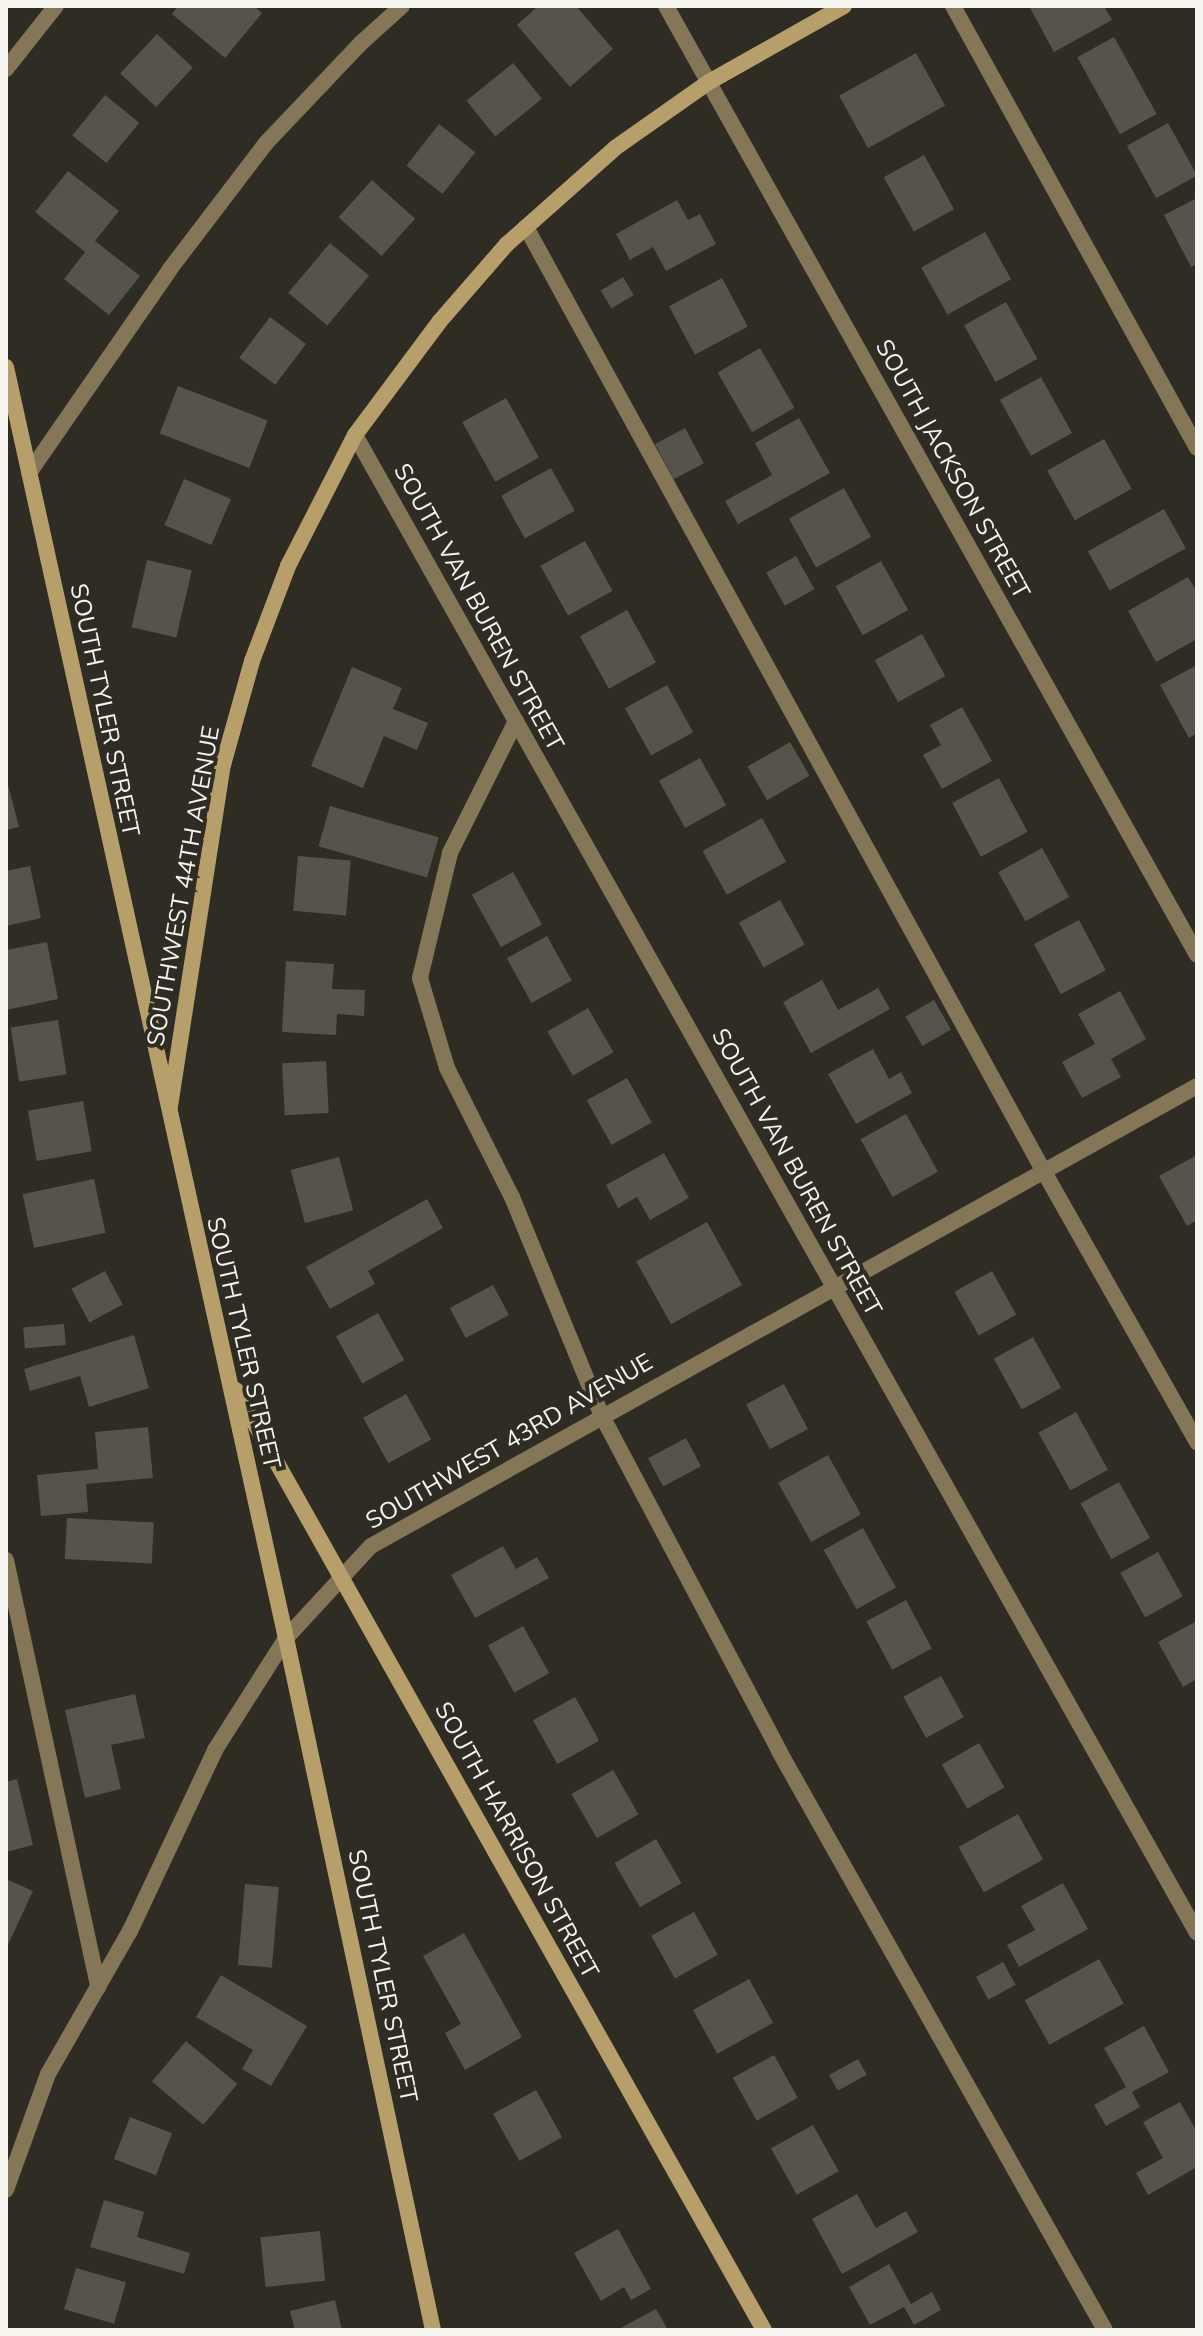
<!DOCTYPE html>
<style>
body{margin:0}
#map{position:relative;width:1203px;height:2336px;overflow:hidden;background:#2f2c24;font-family:Mulish,sans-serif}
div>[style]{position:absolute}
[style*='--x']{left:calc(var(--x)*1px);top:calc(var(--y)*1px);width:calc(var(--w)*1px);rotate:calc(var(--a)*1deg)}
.building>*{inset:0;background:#56534a;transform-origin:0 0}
.lane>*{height:16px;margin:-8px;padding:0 8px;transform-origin:8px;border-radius:8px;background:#847656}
.street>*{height:16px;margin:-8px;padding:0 8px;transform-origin:8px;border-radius:8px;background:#847656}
.secondary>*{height:16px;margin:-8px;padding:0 8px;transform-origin:8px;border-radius:8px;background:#b79f6b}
span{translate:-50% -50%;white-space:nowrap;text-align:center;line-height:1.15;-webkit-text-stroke:8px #2f2c24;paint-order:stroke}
.street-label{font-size:24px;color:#f6f4ef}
.frame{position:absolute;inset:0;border:8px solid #f6f4ef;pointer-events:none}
</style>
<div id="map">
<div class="building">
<div style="clip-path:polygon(178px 6px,254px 6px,262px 13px,225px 58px,172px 14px)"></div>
<div style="clip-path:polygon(538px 6px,576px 6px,613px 49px,570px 87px,517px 25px)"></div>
<div style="clip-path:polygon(1029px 6px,1104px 6px,1112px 20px,1054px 52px)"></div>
<div style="left:157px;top:34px;width:49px;height:54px;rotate:43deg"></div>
<div style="left:1114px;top:37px;width:88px;height:42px;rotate:61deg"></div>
<div style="left:916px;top:53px;width:60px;height:88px;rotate:61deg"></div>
<div style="left:513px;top:63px;width:46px;height:60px;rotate:51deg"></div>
<div style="left:105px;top:95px;width:44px;height:52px;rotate:39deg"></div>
<div style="left:1168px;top:123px;width:60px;height:47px;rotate:61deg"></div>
<div style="left:439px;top:124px;width:46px;height:53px;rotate:38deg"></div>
<div style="left:924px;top:155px;width:62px;height:46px;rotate:61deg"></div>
<div style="clip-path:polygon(68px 171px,119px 211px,95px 241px,140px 276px,109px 315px,64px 279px,85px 252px,35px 212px)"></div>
<div style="left:372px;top:180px;width:58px;height:50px;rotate:42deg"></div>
<div style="clip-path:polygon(1197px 198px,1197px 264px,1191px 267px,1164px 215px)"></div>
<div style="clip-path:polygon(677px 200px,688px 220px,700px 214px,716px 244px,666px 271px,653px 247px,630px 260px,616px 234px)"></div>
<div style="left:985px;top:232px;width:54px;height:73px;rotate:61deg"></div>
<div style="left:330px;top:243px;width:51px;height:65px;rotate:40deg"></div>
<div style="left:623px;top:277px;width:21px;height:26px;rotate:59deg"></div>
<div style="left:722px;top:278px;width:55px;height:60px;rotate:62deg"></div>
<div style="left:1006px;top:302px;width:65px;height:48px;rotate:61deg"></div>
<div style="left:270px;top:317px;width:45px;height:51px;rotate:37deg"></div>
<div style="left:760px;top:348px;width:69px;height:49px;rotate:60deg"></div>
<div style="left:1041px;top:377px;width:64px;height:47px;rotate:61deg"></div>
<div style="left:178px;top:386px;width:96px;height:51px;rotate:21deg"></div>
<div style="left:506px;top:398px;width:68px;height:50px;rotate:61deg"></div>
<div style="clip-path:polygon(799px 418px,830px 473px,738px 524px,725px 501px,772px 475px,755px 443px)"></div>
<div style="left:685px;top:428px;width:40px;height:34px;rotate:62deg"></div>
<div style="left:1104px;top:439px;width:57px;height:65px;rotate:61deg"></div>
<div style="left:551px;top:468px;width:49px;height:57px;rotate:61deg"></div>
<div style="left:184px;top:479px;width:51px;height:50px;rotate:23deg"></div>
<div style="left:844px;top:488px;width:56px;height:63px;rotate:61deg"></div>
<div style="left:1164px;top:509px;width:45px;height:87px;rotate:61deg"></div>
<div style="left:585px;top:541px;width:57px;height:51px;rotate:61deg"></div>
<div style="left:796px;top:556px;width:38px;height:34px;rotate:61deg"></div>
<div style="left:147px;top:560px;width:46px;height:69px;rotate:13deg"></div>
<div style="left:881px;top:561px;width:56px;height:52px;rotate:61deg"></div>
<div style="clip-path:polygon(1188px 577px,1197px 592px,1197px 639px,1156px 662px,1128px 611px)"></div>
<div style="left:627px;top:610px;width:60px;height:54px;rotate:61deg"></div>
<div style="left:922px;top:634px;width:48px;height:54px;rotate:61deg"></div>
<div style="clip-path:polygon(1197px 665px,1197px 733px,1189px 738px,1160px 685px)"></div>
<div style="clip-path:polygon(352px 667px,402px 688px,393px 709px,428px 723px,417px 750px,384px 736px,363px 788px,311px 766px)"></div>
<div style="left:667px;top:685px;width:54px;height:48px;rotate:61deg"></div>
<div style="clip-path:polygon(962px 707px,992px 761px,942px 789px,923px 755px,941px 745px,930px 725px)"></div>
<div style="left:790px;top:742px;width:39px;height:49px;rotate:60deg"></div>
<div style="left:700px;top:758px;width:54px;height:47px;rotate:61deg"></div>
<div style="clip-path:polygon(6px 777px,19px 827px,6px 830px)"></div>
<div style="left:999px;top:778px;width:61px;height:53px;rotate:62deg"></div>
<div style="left:330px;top:806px;width:113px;height:42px;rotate:16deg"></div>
<div style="left:762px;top:818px;width:50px;height:68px;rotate:61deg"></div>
<div style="left:1042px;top:848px;width:56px;height:50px;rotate:61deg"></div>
<div style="left:298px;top:856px;width:53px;height:55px;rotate:5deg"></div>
<div style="clip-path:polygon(30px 866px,41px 918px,6px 926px,6px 871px)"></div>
<div style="left:513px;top:872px;width:60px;height:47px;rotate:61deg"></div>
<div style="left:780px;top:900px;width:51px;height:47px;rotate:61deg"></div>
<div style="left:1079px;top:920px;width:57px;height:51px;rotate:62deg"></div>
<div style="left:547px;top:936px;width:51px;height:46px;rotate:61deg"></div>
<div style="clip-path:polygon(47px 942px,58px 999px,6px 1010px,6px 950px)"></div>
<div style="clip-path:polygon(286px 961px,334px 964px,332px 989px,365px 990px,364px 1016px,337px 1014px,336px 1035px,282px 1032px)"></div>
<div style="clip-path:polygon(822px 980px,838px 1010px,878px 988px,890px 1009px,811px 1053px,783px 1002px)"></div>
<div style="clip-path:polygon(1120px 991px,1146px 1039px,1111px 1059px,1121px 1077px,1082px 1098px,1062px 1062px,1095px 1044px,1078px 1014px)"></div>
<div style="left:934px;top:1000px;width:34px;height:33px;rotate:60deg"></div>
<div style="left:588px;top:1008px;width:51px;height:47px;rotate:60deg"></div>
<div style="left:58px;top:1020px;width:55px;height:48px;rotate:81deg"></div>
<div style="clip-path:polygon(873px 1049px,889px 1079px,901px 1072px,912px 1093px,856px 1124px,828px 1074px)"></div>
<div style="left:326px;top:1061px;width:52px;height:44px;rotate:87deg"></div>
<div style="left:627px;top:1078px;width:51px;height:46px;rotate:61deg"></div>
<div style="left:83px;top:1101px;width:51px;height:56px;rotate:80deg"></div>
<div style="left:906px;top:1114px;width:66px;height:52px;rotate:61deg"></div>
<div style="clip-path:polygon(664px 1153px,689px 1198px,650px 1220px,637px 1197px,618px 1208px,606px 1185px)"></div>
<div style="clip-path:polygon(1197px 1155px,1197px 1220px,1187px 1226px,1159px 1176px)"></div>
<div style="left:339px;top:1157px;width:55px;height:50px;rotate:75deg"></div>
<div style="left:94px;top:1179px;width:55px;height:73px;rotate:78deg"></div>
<div style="clip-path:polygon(427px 1199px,443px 1228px,368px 1271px,375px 1284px,330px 1309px,306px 1267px)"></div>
<div style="left:707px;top:1222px;width:72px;height:81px;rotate:61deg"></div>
<div style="left:105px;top:1271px;width:38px;height:38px;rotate:62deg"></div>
<div style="left:992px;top:1271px;width:50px;height:43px;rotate:61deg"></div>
<div style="left:493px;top:1285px;width:34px;height:49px;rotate:62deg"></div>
<div style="left:378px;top:1313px;width:54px;height:48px;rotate:61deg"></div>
<div style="left:64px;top:1324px;width:21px;height:41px;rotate:85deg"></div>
<div style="clip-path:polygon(134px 1335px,149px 1388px,89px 1407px,80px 1376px,30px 1391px,24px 1369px)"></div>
<div style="left:1033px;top:1337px;width:58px;height:45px;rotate:61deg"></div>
<div style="left:784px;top:1384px;width:51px;height:43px;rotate:62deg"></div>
<div style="left:406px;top:1394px;width:52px;height:49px;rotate:61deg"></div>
<div style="left:1076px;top:1412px;width:66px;height:43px;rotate:61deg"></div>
<div style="clip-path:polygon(148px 1427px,153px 1478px,86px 1484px,88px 1512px,41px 1516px,37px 1475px,98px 1469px,95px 1432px)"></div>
<div style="left:686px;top:1438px;width:32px;height:43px;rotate:62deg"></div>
<div style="left:828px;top:1455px;width:68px;height:57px;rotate:61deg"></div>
<div style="left:1119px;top:1482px;width:64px;height:44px;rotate:61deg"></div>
<div style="left:67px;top:1518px;width:87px;height:41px;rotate:3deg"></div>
<div style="left:863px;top:1528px;width:68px;height:45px;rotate:61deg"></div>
<div style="clip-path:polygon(503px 1546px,516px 1569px,537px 1557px,549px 1578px,475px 1618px,451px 1575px)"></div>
<div style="left:1158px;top:1552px;width:51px;height:43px;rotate:61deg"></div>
<div style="left:906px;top:1600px;width:55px;height:45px;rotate:62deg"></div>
<div style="clip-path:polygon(1197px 1621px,1197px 1679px,1183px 1687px,1158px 1642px)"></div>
<div style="left:523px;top:1626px;width:54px;height:40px;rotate:61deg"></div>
<div style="left:941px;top:1676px;width:47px;height:43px;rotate:61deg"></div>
<div style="clip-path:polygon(135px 1694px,145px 1738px,111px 1745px,121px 1789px,85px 1798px,65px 1710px)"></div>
<div style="left:575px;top:1697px;width:50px;height:48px;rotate:61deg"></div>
<div style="left:979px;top:1743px;width:51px;height:43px;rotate:60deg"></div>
<div style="left:613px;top:1770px;width:51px;height:48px;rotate:60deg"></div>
<div style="clip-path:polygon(17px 1779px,33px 1845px,6px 1852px,6px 1782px)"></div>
<div style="left:1018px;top:1814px;width:52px;height:68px;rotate:61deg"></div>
<div style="left:656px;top:1839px;width:51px;height:48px;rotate:60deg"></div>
<div style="clip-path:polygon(6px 1879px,33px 1891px,6px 1949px)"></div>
<div style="clip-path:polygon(1063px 1883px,1088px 1929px,1019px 1967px,1007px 1945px,1035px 1930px,1021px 1906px)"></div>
<div style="left:245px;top:1884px;width:34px;height:81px;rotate:5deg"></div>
<div style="left:694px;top:1912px;width:49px;height:49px;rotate:61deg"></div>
<div style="clip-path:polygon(464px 1933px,522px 2037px,465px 2070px,445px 2033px,461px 2024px,423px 1956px)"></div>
<div style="left:1099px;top:1959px;width:51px;height:85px;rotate:61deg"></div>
<div style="left:1003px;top:1962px;width:26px;height:31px;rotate:61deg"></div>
<div style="clip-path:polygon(221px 1975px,307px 2026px,271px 2086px,242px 2069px,253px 2050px,196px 2017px)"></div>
<div style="left:749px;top:1979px;width:50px;height:64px;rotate:61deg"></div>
<div style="clip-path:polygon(1144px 2026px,1169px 2072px,1132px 2092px,1140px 2107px,1106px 2126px,1094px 2105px,1126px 2087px,1104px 2048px)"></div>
<div style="left:186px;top:2041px;width:67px;height:53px;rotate:40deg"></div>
<div style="left:774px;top:2055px;width:49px;height:47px;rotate:61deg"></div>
<div style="left:858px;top:2059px;width:18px;height:33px;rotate:61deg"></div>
<div style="left:536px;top:2090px;width:54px;height:49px;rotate:61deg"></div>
<div style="clip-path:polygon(1180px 2102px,1197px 2132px,1197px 2167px,1148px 2195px,1136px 2173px,1163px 2158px,1143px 2122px)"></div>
<div style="left:130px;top:2117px;width:45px;height:45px;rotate:21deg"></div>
<div style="left:813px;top:2125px;width:53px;height:48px;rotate:61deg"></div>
<div style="clip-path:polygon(857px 2194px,876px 2228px,906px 2211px,918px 2232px,842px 2274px,812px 2219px)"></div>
<div style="clip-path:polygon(104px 2200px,144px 2212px,137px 2237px,190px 2253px,184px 2274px,90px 2247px)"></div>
<div style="clip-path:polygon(618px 2229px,651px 2289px,631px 2300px,624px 2287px,601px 2301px,574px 2253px)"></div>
<div style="left:320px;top:2231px;width:50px;height:60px;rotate:84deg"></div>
<div style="clip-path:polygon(889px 2264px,911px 2304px,932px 2292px,941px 2310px,914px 2325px,904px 2307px,870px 2325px,849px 2287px)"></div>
<div style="left:76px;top:2268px;width:52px;height:43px;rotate:16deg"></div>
<div style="clip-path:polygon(335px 2300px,342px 2330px,295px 2330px,290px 2311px)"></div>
<div style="clip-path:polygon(656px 2309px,668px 2330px,617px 2330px)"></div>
</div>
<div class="lane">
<div style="--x:953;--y:6;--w:505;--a:61.1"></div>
<div style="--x:526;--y:227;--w:1075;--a:61.27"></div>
<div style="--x:1043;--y:1170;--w:313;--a:60.5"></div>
<div style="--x:29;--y:473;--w:248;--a:-55.3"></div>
<div style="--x:170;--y:269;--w:158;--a:-52.7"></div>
<div style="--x:266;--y:143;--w:138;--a:-46.5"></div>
<div style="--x:361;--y:43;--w:55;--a:-42.1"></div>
<div style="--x:516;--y:721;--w:148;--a:116.6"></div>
<div style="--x:450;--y:853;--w:129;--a:103.5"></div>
<div style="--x:420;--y:978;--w:94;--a:73.3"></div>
<div style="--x:447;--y:1068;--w:144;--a:63.3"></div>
<div style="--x:512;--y:1197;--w:237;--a:67.7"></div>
<div style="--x:602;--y:1416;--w:379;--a:62.1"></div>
<div style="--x:779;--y:1751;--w:664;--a:60.62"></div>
<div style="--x:6;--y:1560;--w:437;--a:77.8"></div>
</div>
<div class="street">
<div style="--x:666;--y:6;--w:1087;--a:60.77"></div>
<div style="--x:6;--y:69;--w:80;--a:-51.6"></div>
<div style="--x:355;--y:435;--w:1718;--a:60.66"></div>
<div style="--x:6;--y:2190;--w:123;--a:-70.1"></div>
<div style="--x:48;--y:2074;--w:165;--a:-60.2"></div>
<div style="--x:130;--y:1931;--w:200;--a:-64.8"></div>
<div style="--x:215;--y:1750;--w:133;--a:-57.6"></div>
<div style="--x:286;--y:1638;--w:125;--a:-47.3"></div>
<div style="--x:371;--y:1546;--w:945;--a:-29.11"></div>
</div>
<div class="secondary">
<div style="--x:6;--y:367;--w:1301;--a:77.58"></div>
<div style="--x:286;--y:1638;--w:707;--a:78.01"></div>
<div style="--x:170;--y:1106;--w:345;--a:-81.2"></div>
<div style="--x:223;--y:765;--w:108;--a:-74.4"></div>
<div style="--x:252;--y:661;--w:102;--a:-69.2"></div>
<div style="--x:288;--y:566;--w:147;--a:-62.9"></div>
<div style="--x:355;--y:435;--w:142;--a:-53.3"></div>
<div style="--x:440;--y:321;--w:102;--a:-49"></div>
<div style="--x:507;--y:244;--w:144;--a:-41.6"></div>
<div style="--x:615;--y:148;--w:115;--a:-35.1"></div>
<div style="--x:709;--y:82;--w:155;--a:-29.4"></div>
<div style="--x:236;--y:1390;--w:1078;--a:60.68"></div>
</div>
<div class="street-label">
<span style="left:953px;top:469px;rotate:61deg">SOUTH JACKSON STREET</span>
<span style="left:479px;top:607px;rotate:61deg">SOUTH VAN BUREN STREET</span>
<span style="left:105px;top:710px;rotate:78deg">SOUTH TYLER STREET</span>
<span style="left:183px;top:886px;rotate:-80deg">SOUTHWEST 44TH AVENUE</span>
<span style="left:797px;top:1172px;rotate:61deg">SOUTH VAN BUREN STREET</span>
<span style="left:244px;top:1343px;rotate:77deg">SOUTH TYLER STREET</span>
<span style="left:509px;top:1441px;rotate:-30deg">SOUTHWEST 43RD AVENUE</span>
<span style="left:517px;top:1840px;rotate:61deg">SOUTH HARRISON STREET</span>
<span style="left:383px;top:1976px;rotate:78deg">SOUTH TYLER STREET</span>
</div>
<div class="frame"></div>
</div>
